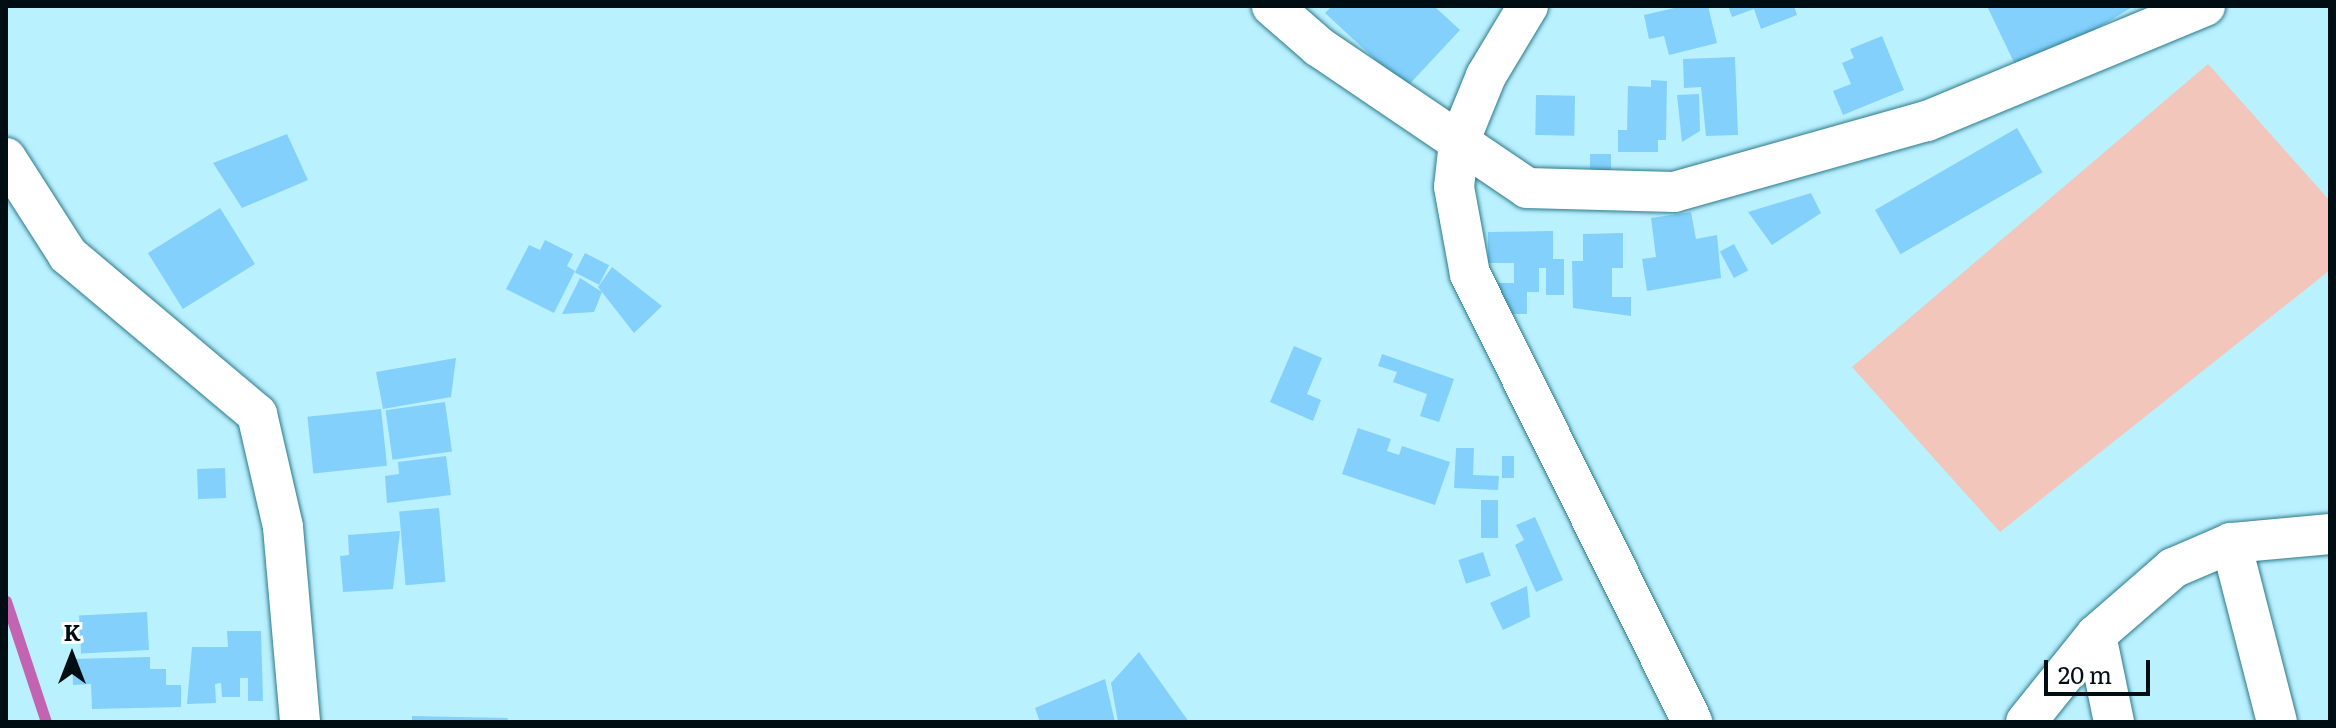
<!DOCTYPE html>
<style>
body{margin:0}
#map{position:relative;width:2336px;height:728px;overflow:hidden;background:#baf1ff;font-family:Literata,serif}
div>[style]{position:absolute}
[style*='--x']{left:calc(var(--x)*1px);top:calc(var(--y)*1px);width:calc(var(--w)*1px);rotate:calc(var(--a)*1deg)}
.green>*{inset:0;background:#f2c6ba}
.stream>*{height:11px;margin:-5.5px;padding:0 5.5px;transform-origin:5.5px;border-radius:5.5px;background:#c364b2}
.building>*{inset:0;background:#82d0fb;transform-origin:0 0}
.roads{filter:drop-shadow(0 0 2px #2c7a8a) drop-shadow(0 0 2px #2c7a8a)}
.street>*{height:40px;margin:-20px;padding:0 20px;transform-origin:20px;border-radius:20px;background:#fff}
span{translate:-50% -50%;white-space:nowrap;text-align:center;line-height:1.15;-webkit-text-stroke:8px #fff;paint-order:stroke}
.frame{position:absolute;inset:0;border:8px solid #000e13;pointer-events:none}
.north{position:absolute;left:32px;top:616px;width:80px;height:80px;-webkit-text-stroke:6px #fff;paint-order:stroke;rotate:0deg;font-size:22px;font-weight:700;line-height:32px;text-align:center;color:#000e13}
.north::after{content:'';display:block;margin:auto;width:28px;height:36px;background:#000e13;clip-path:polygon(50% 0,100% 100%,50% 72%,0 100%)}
.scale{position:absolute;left:2044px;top:660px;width:106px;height:36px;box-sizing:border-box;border:4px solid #000e13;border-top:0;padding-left:10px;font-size:24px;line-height:28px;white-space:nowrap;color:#000e13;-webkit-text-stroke:6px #fff;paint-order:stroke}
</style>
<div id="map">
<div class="green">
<div style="clip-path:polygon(2208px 64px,2330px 201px,2330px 270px,2000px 532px,1852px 367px)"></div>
</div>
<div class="stream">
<div style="--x:6;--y:601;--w:127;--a:71.7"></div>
</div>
<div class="building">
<div style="clip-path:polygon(1332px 6px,1434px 6px,1460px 30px,1406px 88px,1325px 13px)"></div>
<div style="clip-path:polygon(1683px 6px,1708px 6px,1717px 43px,1669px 55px,1664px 36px,1649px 39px,1644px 15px)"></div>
<div style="clip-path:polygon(1728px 6px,1794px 6px,1797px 15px,1761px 29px,1754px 9px,1732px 17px)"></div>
<div style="clip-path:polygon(1987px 6px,2134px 6px,2020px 75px)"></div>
<div style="clip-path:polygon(1882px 36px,1904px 90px,1843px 115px,1833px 91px,1851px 84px,1842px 63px,1854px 58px,1850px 49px)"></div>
<div style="clip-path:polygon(1735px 57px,1738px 135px,1706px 136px,1701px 87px,1684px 88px,1683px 59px)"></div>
<div style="clip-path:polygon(1651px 80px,1667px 81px,1666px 140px,1658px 140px,1658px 152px,1618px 152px,1618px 130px,1627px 130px,1628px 86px,1651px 87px)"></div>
<div style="clip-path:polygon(1699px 94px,1700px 131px,1682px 142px,1677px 95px)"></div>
<div style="left:1536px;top:95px;width:39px;height:40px;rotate:1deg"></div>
<div style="left:2017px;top:128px;width:51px;height:164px;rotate:60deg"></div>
<div style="clip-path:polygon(287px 134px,308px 180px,242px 208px,213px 163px)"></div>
<div style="left:1590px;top:154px;width:21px;height:20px"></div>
<div style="clip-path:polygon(1811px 193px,1821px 213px,1772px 245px,1748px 212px)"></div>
<div style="left:220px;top:208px;width:66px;height:85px;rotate:58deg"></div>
<div style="clip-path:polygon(1691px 212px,1696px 239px,1717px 235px,1721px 278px,1647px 291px,1642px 259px,1656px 257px,1651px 218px)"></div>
<div style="clip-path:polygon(1553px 231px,1553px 259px,1564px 259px,1564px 295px,1546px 295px,1546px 268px,1539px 268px,1539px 292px,1527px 292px,1527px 314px,1498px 314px,1498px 283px,1514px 283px,1514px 263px,1488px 263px,1488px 232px)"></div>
<div style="clip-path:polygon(1623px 233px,1623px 268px,1612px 268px,1612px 297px,1631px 297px,1631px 316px,1573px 308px,1572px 261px,1583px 261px,1583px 234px)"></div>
<div style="clip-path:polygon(545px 240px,573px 254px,567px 266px,575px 271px,554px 313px,506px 289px,529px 245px,540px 250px)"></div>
<div style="left:1734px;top:244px;width:30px;height:16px;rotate:62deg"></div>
<div style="left:585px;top:253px;width:27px;height:22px;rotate:27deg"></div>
<div style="clip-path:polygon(612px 267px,662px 306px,634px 333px,598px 287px)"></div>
<div style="clip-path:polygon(580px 278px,602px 292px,594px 312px,562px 314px)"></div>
<div style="clip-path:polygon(1294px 346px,1322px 358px,1307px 394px,1321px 400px,1313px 421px,1270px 402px)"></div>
<div style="clip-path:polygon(1382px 354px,1454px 379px,1439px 422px,1420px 416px,1427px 394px,1393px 382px,1397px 372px,1378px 366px)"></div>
<div style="clip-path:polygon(456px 358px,451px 397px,383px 409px,376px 372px)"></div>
<div style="left:445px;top:402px;width:50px;height:60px;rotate:82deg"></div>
<div style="left:381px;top:409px;width:57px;height:74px;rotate:84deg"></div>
<div style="clip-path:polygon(1358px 428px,1391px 439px,1387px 451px,1399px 455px,1402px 446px,1450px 462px,1435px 505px,1342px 474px)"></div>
<div style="clip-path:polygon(1456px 448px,1474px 448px,1473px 475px,1499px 476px,1498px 490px,1454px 488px)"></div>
<div style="clip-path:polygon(446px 456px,451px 495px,387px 503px,385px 476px,399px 474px,398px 462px)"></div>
<div style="left:1502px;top:456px;width:12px;height:22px"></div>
<div style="left:225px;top:468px;width:30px;height:28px;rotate:88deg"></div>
<div style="left:1481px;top:500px;width:17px;height:38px"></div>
<div style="left:439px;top:508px;width:74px;height:40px;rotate:85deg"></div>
<div style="clip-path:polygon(1535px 517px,1563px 580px,1536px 592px,1515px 545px,1524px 540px,1516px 525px)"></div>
<div style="clip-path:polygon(400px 531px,393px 589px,343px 592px,340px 556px,349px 555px,348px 535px)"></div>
<div style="left:1483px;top:552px;width:25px;height:26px;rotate:72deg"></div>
<div style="clip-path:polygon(1527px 586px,1530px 617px,1503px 630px,1490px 603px)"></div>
<div style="left:147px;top:612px;width:38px;height:68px;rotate:87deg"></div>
<div style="clip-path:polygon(227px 631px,261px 631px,263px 701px,248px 701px,248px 678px,240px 678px,240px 697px,222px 697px,221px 683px,215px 684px,216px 703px,187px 704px,192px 647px,228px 647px)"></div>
<div style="clip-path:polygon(1139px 652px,1189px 722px,1118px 722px,1111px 683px)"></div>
<div style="clip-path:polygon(150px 657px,150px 669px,166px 669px,166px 685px,181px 685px,181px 707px,92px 709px,91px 684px,73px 685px,72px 659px)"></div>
<div style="clip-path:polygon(1105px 679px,1115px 722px,1040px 722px,1035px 708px)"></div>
<div style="clip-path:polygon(412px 716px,508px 718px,507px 722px,412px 722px)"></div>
</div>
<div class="roads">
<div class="street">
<div style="--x:1272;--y:6;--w:62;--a:41.1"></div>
<div style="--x:1319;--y:47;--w:251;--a:34.1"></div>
<div style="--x:1527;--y:188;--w:147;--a:1.6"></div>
<div style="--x:1674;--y:192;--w:263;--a:-15.7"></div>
<div style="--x:1927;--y:121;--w:301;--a:-22.5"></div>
<div style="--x:1528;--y:6;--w:82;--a:121"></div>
<div style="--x:1486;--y:76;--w:71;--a:112.2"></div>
<div style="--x:1459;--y:142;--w:45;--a:96.3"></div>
<div style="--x:1454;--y:187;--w:88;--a:79.6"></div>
<div style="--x:1470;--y:274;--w:500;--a:63.6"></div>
<div style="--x:6;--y:158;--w:115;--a:57.4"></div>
<div style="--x:68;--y:255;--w:247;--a:40.1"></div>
<div style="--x:257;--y:414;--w:116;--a:77"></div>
<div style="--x:283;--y:527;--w:196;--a:85"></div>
<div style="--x:2231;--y:543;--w:185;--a:75.6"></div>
<div style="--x:2096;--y:635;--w:89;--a:78.3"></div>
<div style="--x:2026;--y:722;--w:112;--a:-51.2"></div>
<div style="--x:2096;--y:635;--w:102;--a:-41"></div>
<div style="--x:2173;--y:568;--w:63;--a:-23.3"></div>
<div style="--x:2231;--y:543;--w:99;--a:-5.2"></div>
</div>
</div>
<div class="frame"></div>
<div class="north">K</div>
<div class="scale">20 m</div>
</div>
